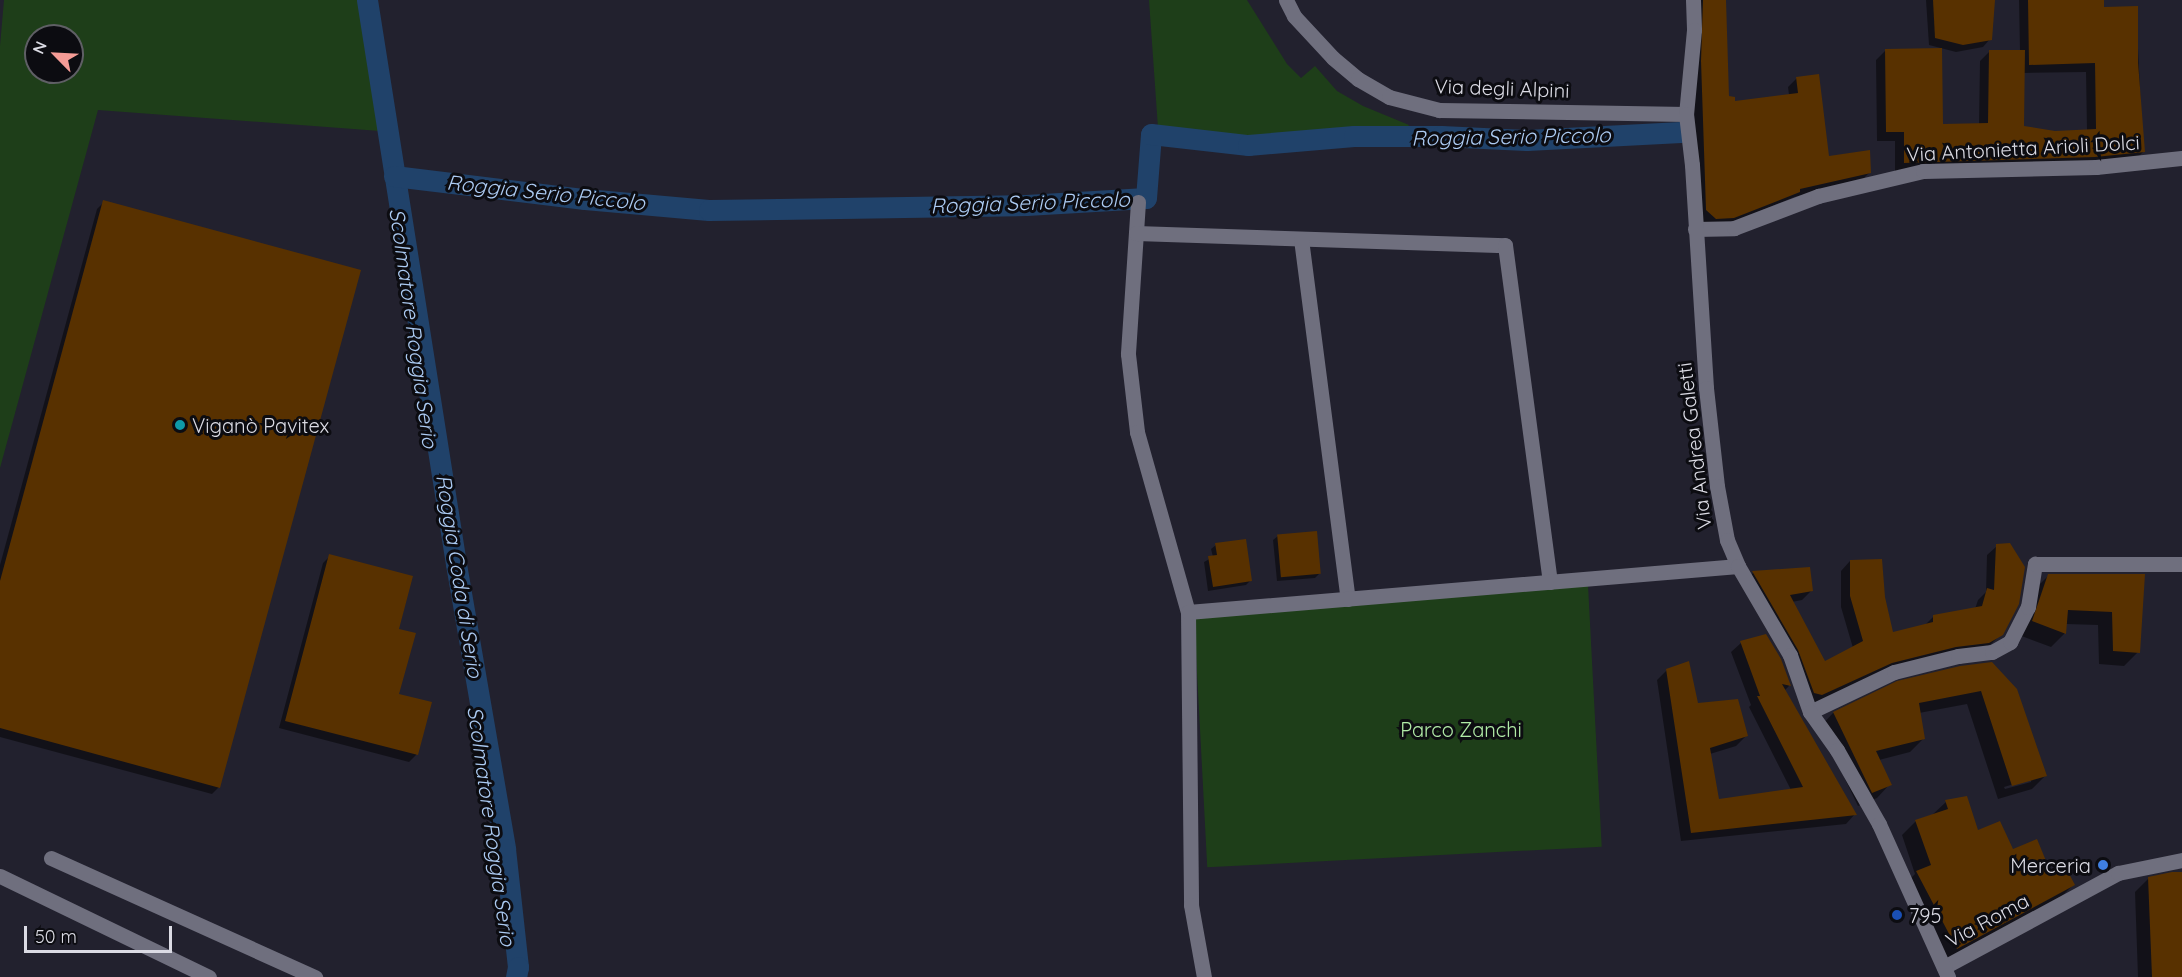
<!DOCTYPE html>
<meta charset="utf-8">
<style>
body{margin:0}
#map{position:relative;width:2182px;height:977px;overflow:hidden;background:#22212e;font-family:Quicksand,sans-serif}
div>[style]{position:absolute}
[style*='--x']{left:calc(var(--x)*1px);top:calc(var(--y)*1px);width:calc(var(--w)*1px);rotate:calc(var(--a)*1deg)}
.green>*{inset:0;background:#1e3e19;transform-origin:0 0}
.shadow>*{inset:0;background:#0007}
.canal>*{height:21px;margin:-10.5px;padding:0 10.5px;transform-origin:10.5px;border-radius:10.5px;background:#20426a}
.building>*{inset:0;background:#583100;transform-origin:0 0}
.minor>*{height:15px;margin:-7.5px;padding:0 7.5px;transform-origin:7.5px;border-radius:7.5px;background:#6f6f7e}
.tertiary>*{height:15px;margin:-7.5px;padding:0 7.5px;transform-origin:7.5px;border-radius:7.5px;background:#6f6f7e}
.dots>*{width:16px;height:16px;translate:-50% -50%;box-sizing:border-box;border:3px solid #0c0c11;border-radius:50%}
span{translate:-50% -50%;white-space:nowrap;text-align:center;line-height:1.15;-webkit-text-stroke:6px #0c0c11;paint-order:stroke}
.street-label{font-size:20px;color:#dbdbe4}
.poi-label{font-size:20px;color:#dbdbe4}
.left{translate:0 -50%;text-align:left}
.right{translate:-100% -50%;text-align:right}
.park-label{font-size:20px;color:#b1eca7}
.water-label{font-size:21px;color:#accbf3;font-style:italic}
.north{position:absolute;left:24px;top:24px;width:60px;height:60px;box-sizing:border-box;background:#0c0c11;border:2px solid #5f5f65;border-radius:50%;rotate:294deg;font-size:16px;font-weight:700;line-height:24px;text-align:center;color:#dbdbe4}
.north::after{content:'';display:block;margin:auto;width:21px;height:27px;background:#f59c96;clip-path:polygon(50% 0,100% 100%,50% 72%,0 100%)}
.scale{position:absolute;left:24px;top:926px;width:148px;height:27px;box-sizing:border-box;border:3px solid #dbdbe4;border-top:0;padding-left:8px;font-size:18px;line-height:21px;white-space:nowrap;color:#dbdbe4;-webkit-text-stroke:4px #0c0c11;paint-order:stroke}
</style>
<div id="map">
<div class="green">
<div style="clip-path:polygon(evenodd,4px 0,359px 0,380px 131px,98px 110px,0 468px,0 46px,4px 0,36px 36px,72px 36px,72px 72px,36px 72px,36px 36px)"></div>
<div style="clip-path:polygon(1149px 0,1247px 0,1287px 64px,1301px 78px,1315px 66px,1337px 91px,1363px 106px,1409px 125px,1405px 132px,1352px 130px,1251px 139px,1158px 128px)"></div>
<div style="left:1588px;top:585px;width:262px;height:395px;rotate:87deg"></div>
</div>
<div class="shadow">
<div style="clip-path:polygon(1690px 0,1724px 0,1728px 98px,1733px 103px,1789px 95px,1788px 87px,1797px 78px,1828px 158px,1869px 173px,1861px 181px,1794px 197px,1724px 226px,1707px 227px,1698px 219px)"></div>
<div style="clip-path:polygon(1926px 0,1993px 0,1990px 39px,1983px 47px,1956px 52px,1929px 45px)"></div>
<div style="clip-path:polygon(evenodd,2019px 0,2102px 0,2103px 8px,2136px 7px,2143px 152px,2134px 161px,1895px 172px,1895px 141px,1877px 141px,1876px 60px,1886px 50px,1942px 126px,1979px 125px,1980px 61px,1990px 51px,2020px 52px,2019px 0,2086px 72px,2087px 131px,2055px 132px,2022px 128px,2023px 73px,2086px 72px)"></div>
<div style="clip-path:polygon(104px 202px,219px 787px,212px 794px,0 737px,0 565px,97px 209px)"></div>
<div style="clip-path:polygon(1278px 536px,1320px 573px,1315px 578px,1277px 581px,1273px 540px)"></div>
<div style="clip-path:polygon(1216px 545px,1250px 581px,1246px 585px,1208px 591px,1204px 562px,1213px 557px,1211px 549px)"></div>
<div style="clip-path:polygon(1997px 546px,2001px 634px,1991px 644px,1978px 652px,1812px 704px,1744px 582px,1753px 573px,1811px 591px,1802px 600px,1792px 602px,1825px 663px,1853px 648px,1841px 607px,1841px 571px,1850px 561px,1883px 597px,1891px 634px,1924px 626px,1934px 616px,1975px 609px,1978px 600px,1986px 592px,1987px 555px)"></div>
<div style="clip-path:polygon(330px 556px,397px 630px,398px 695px,430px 703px,416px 755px,409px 762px,279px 728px,323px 563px)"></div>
<div style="clip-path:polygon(2049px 575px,2143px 575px,2138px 652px,2124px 666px,2099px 664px,2098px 625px,2066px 624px,2065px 633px,2051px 647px,2019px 635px,2035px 589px)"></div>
<div style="clip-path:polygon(1741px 643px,1780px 660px,1789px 686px,1784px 691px,1855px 814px,1846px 824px,1681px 841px,1657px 680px,1667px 670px,1697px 705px,1746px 736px,1736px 746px,1710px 754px,1718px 800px,1791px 790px,1749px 707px,1751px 705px,1731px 652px)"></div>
<div style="clip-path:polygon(evenodd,1992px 663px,2046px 775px,2032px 789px,1998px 799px,1967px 704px,1919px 713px,1924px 738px,1910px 752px,1879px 760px,1890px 784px,1877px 798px,1858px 806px,1820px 727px,1833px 713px,1898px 683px,1992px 663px,2031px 779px,2031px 782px,2005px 789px,2004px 787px,2031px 779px)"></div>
<div style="clip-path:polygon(1946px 802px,1977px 832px,2051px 875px,2073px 885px,2059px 899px,1943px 962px,1903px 886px,1915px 874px,1902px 835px,1916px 821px,1931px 816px)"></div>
<div style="clip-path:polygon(2182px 873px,2182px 977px,2138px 977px,2135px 892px,2149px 878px)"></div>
</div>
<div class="canal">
<div style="--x:367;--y:0;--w:571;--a:81.03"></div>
<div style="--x:456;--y:564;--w:289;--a:80.2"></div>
<div style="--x:505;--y:849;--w:119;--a:83.7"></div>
<div style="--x:518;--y:967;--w:10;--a:101"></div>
<div style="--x:394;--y:176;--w:192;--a:6.9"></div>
<div style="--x:585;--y:199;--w:124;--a:5.1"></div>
<div style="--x:709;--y:210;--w:317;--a:-0.9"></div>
<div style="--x:1026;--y:205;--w:120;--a:-3.3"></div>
<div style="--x:1146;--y:198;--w:64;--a:-85.5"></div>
<div style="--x:1151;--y:134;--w:98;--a:6.5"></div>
<div style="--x:1248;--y:145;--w:106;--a:-4.9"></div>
<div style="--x:1354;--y:136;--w:87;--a:0"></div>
<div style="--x:1441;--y:136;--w:86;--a:2.7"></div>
<div style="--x:1527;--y:140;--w:154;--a:-3"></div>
</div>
<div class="building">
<div style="clip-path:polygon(1703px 0,1726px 0,1729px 96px,1735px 97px,1735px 101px,1798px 93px,1796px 77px,1819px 74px,1829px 156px,1870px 150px,1871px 173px,1800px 189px,1800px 192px,1734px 218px,1716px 219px,1706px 210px,1701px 61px)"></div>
<div style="clip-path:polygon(1933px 0,1995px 0,1992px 40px,1963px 45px,1935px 38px)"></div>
<div style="clip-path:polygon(2028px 0,2104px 0,2104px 7px,2138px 6px,2138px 62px,2145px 152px,2095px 157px,1904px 163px,1904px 132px,1886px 132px,1885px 49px,1942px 48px,1943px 124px,1988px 123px,1989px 50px,2025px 50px,2024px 126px,2055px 131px,2096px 129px,2095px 63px,2029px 65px)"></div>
<div style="clip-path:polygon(103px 200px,361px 270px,220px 788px,0 728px,0 581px)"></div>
<div style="left:1317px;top:531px;width:43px;height:40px;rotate:85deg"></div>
<div style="clip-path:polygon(1246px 539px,1252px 581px,1213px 587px,1208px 556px,1217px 555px,1215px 543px)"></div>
<div style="clip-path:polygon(2010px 543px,2025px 567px,2019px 604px,2003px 635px,1989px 643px,1956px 647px,1892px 663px,1822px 695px,1814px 693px,1798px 650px,1752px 571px,1810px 567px,1813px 591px,1790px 595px,1825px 661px,1863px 641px,1850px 596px,1850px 560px,1882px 559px,1885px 597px,1893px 632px,1933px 622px,1933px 615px,1982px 606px,1987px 588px,1994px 590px,1996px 544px)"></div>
<div style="clip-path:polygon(329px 554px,413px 576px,399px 629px,416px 633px,399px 694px,432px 702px,418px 755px,285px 721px)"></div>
<div style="clip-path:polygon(2048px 574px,2145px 574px,2140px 653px,2113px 651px,2112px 612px,2068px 610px,2066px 634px,2032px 621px)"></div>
<div style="clip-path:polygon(1766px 634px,1781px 659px,1791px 686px,1782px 684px,1857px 815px,1691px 833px,1666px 669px,1689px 661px,1698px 703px,1738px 699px,1748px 736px,1710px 748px,1719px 799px,1803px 787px,1757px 696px,1760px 696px,1740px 641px)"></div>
<div style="clip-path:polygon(1992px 662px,2017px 689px,2047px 776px,2012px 786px,1981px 691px,1919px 703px,1925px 739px,1876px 751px,1892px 785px,1872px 793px,1833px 712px,1897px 681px,1960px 666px)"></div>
<div style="clip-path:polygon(1967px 796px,1978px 830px,2000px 821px,2013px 849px,2037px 839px,2051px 873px,2065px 866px,2075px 885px,1957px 949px,1916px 871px,1931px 865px,1915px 820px,1948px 809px,1945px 800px)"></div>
<div style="clip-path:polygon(2172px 872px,2182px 872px,2182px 977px,2152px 977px,2148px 877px)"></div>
</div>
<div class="minor">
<div style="--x:1286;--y:0;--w:18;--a:63"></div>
<div style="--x:1294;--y:16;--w:57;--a:47.1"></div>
<div style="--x:1333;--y:58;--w:33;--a:40"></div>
<div style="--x:1358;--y:79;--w:36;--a:30"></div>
<div style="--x:1389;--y:97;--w:52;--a:14.6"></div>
<div style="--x:1439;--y:110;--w:247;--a:0.9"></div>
<div style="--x:1138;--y:202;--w:152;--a:93.8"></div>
<div style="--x:1128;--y:354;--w:79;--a:83.4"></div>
<div style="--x:1137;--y:432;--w:187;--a:74.2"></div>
<div style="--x:1188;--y:612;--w:293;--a:89.4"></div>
<div style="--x:1191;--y:905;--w:73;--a:79.8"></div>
<div style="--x:1695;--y:229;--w:39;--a:-1"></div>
<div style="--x:1734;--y:228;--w:90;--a:-20.9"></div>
<div style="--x:1818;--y:196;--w:108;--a:-13.4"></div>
<div style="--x:1923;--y:171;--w:173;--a:-1.3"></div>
<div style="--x:2096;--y:167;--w:86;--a:-6"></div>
<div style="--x:1136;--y:233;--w:369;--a:1.9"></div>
<div style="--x:1505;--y:245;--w:340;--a:82.4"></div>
<div style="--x:1301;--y:239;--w:363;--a:82.6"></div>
<div style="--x:1188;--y:612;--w:552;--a:-4.78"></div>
<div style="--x:1810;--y:712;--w:93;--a:-25.5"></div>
<div style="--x:1894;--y:672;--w:66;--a:-14"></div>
<div style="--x:1958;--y:656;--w:34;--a:-7"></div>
<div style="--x:1992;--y:652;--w:21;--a:-29"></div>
<div style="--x:2010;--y:642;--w:39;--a:-63"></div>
<div style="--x:2028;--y:607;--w:44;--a:-80.8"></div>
<div style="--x:2035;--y:564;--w:147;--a:0"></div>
<div style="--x:51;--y:858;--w:290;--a:24.3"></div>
<div style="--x:1944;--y:967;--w:198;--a:-28.4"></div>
<div style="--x:2118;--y:873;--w:65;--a:-11.5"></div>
</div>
<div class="tertiary">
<div style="--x:1693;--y:0;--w:30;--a:88"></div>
<div style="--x:1694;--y:30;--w:84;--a:95.4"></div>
<div style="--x:1686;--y:114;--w:51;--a:83.3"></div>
<div style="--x:1692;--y:165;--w:223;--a:86.4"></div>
<div style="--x:1706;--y:388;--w:99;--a:83.6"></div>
<div style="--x:1717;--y:486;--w:55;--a:79.5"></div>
<div style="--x:1727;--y:540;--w:28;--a:67"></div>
<div style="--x:1738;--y:566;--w:103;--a:59.7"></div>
<div style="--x:1790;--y:655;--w:60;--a:70.7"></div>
<div style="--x:1810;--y:712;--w:47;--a:54.6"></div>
<div style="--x:1837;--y:750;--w:85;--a:60.4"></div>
<div style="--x:1879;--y:824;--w:168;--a:65.7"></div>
<div style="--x:0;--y:876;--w:232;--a:25.8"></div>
</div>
<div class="dots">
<div style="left:180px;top:425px;background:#0f9aa8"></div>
<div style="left:2103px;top:865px;background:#3f7fe0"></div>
<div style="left:1897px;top:915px;background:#1a4fb4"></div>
</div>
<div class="street-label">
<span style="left:1502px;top:88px;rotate:2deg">Via degli Alpini</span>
<span style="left:2023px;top:148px;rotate:-3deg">Via Antonietta Arioli Dolci</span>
<span style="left:1694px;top:446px;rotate:-97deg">Via Andrea Galetti</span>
<span style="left:1987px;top:920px;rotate:-28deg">Via Roma</span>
</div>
<div class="poi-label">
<span class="left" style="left:192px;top:425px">Viganò Pavitex</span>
<span class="right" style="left:2091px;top:865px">Merceria</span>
<span class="left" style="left:1909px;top:915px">795</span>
</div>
<div class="park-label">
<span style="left:1461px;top:729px">Parco Zanchi</span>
</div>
<div class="water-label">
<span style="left:1511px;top:136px;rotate:-1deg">Roggia Serio Piccolo</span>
<span style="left:546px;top:192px;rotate:6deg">Roggia Serio Piccolo</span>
<span style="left:1030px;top:202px;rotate:-2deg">Roggia Serio Piccolo</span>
<span style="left:414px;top:328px;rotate:82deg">Scolmatore Roggia Serio</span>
<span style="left:460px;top:576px;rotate:81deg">Roggia Coda di Serio</span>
<span style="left:492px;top:826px;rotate:82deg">Scolmatore Roggia Serio</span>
</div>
<div class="north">N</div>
<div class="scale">50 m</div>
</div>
